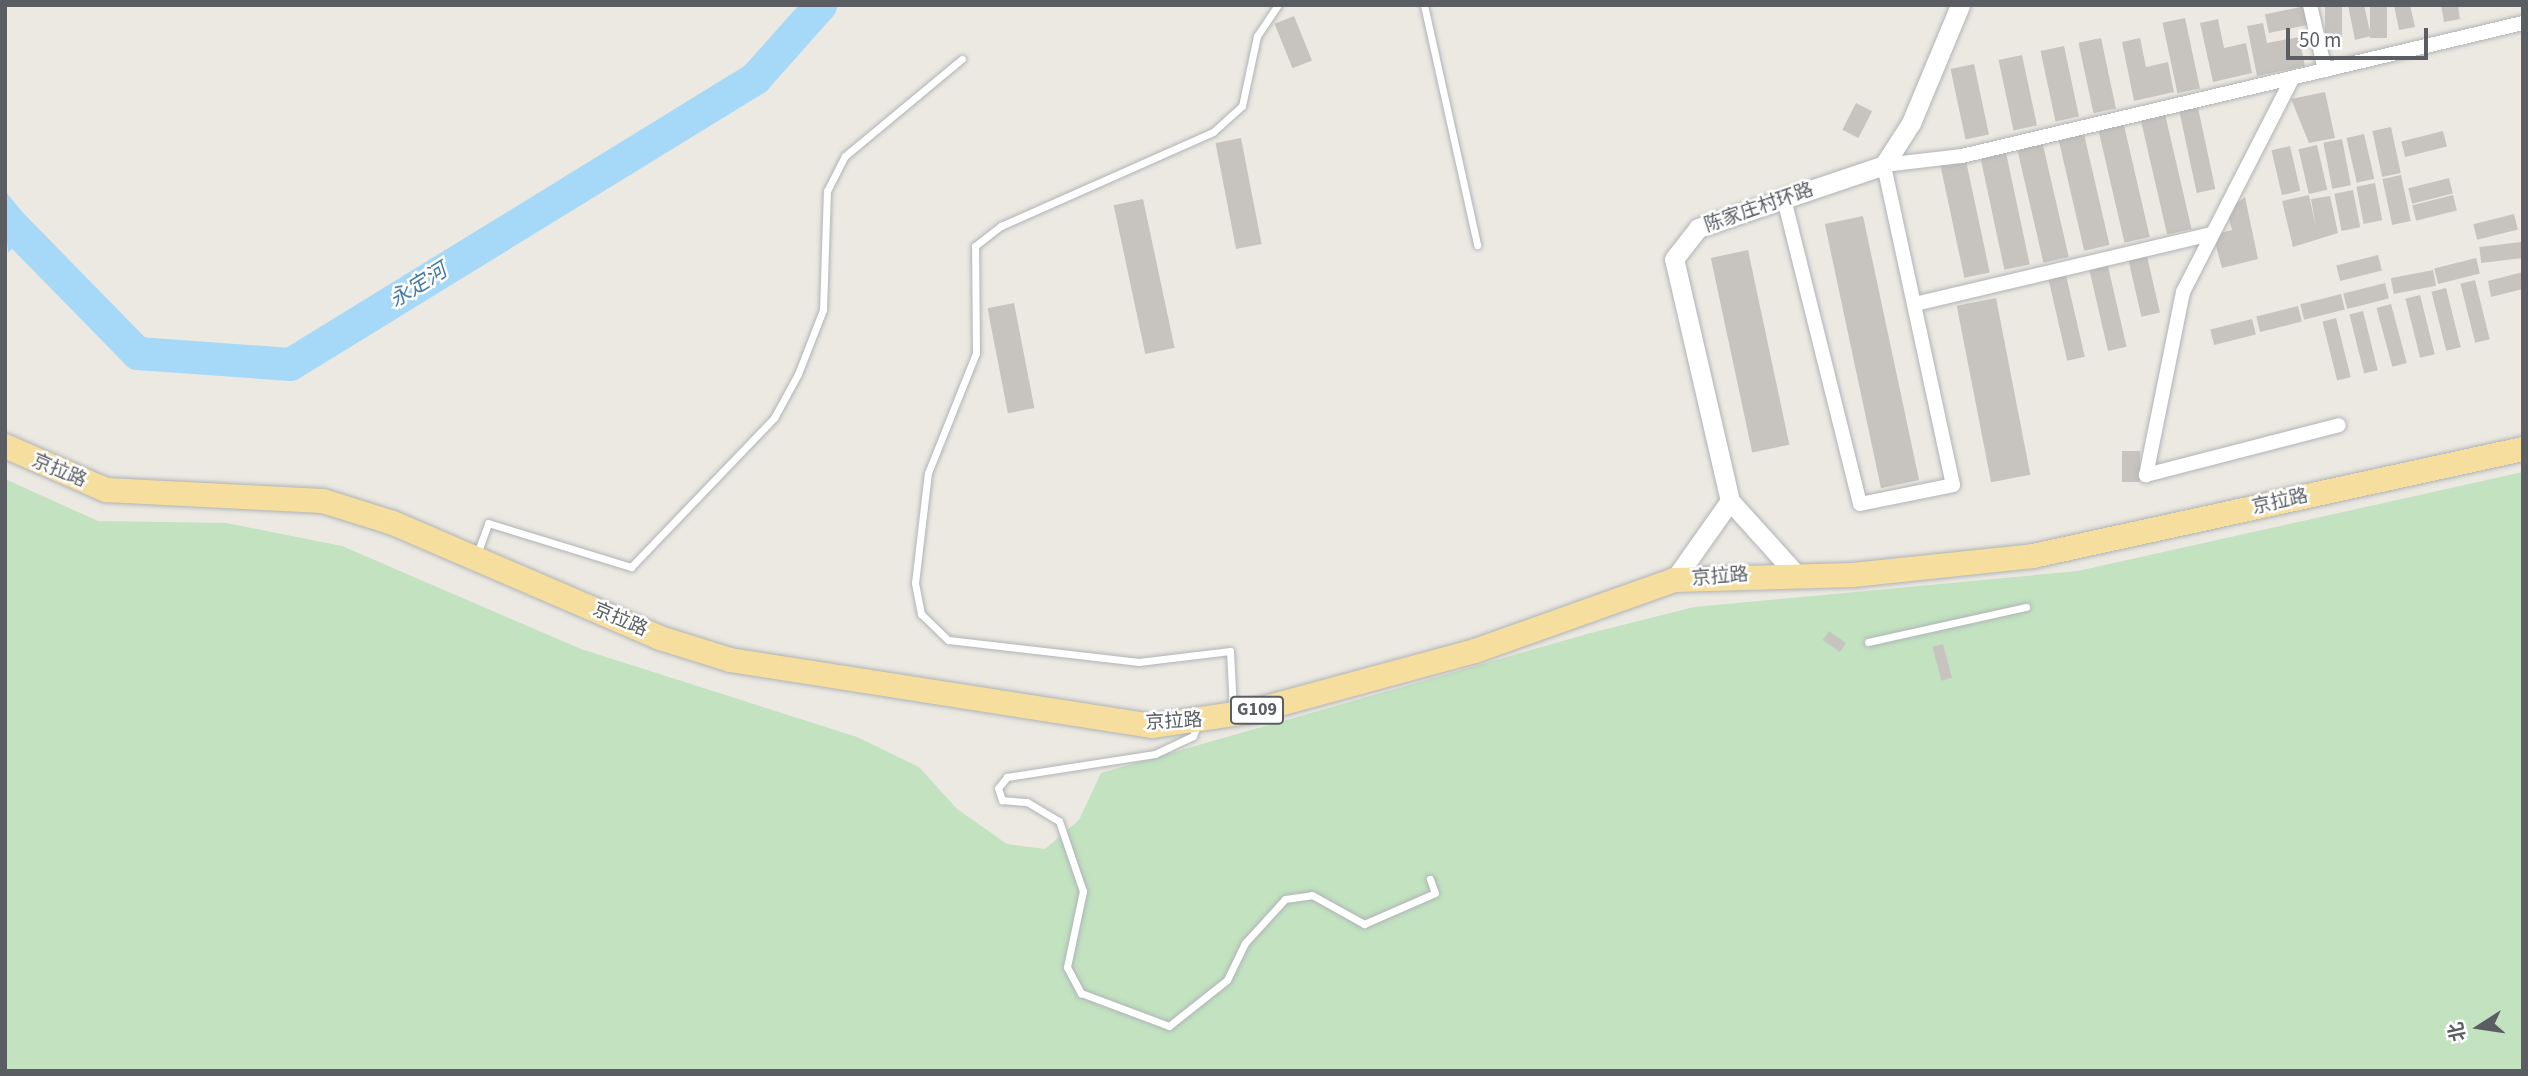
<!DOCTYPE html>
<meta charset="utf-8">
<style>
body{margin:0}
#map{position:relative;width:2528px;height:1076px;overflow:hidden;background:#ece9e2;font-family:"Source Sans 3","Noto Sans SC",sans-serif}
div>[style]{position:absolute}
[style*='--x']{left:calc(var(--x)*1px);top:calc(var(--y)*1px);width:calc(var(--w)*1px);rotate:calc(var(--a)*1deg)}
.green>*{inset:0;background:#c2e2c0}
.water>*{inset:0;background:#a6d8f8}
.river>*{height:33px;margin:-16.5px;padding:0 16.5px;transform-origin:16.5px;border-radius:16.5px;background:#a6d8f8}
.building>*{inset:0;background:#c7c4bf;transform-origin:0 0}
.roads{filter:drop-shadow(0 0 2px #afb3b6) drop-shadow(0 0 2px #afb3b6)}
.service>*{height:7px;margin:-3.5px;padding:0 3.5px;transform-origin:3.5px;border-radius:3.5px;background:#fff}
.minor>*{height:14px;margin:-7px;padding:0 7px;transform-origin:7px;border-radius:7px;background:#fff}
.tertiary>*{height:19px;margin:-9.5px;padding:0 9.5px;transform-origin:9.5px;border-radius:9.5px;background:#fff}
.trunk>*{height:24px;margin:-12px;padding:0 12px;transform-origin:12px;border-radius:12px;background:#f6df9e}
span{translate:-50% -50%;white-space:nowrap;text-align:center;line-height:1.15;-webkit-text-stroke:5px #fff;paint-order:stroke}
.shield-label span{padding:2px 5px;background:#fff;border:2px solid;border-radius:5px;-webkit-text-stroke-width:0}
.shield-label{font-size:18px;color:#5a5e62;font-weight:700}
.street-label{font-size:19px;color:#5a5e62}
.water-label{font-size:21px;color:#457aa8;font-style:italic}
.frame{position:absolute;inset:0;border:7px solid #5a5e62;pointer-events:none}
.north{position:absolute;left:2444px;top:992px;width:70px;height:70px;-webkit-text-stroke:5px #fff;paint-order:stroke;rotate:258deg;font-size:19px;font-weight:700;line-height:28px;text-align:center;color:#5a5e62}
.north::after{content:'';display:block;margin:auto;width:24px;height:32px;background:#5a5e62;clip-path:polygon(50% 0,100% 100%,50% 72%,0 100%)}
.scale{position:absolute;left:2286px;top:28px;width:142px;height:32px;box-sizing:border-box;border:4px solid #5a5e62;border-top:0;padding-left:9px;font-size:21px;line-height:24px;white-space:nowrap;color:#5a5e62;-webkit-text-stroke:5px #fff;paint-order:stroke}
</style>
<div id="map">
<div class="green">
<div style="clip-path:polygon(2523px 472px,2523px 1071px,5px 1071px,5px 479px,98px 521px,226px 523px,342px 546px,581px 649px,857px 737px,919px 767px,957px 809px,1007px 844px,1045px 849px,1079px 820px,1101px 773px,1587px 634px,1694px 607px,2078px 571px)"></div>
</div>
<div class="water">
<div style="clip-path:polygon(5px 191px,29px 220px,26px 234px,8px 253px)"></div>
</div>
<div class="river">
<div style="--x:5;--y:218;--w:189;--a:45.6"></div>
<div style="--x:137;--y:353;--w:153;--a:4.1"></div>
<div style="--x:290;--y:364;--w:546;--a:-31.59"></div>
<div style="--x:755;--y:78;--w:98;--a:-48.3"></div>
</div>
<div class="building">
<div style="left:2325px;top:5px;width:17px;height:40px"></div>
<div style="clip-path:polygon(2348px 5px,2364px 5px,2371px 36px,2355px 40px)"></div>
<div style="left:2370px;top:5px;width:17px;height:33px"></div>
<div style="clip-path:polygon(2394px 5px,2410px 5px,2415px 27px,2399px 30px)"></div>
<div style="clip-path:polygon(2441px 5px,2458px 5px,2460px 19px,2444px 22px)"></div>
<div style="left:2305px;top:6px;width:19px;height:41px;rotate:78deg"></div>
<div style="left:1294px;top:16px;width:48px;height:21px;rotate:68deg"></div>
<div style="left:2185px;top:18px;width:72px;height:23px;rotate:78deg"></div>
<div style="clip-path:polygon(2218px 19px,2224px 48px,2246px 43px,2252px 73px,2213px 82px,2200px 23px)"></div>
<div style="clip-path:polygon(2263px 23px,2267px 43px,2299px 37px,2305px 66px,2257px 76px,2247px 26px)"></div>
<div style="left:2101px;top:38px;width:72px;height:23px;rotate:78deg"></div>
<div style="clip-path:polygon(2140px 38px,2146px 67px,2168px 62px,2174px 92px,2134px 101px,2122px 42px)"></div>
<div style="left:2064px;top:46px;width:72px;height:24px;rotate:78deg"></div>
<div style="left:2022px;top:55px;width:72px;height:24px;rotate:78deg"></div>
<div style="left:1974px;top:64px;width:72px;height:24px;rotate:78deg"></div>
<div style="clip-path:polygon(2325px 92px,2335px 138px,2309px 143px,2291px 99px)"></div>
<div style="left:1856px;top:103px;width:18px;height:30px;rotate:27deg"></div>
<div style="left:2197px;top:103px;width:88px;height:19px;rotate:78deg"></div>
<div style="left:2165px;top:114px;width:118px;height:25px;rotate:77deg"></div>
<div style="left:2123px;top:121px;width:119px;height:26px;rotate:77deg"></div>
<div style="left:2391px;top:127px;width:47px;height:19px;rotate:78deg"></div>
<div style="left:2083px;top:130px;width:118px;height:26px;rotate:77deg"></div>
<div style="left:2443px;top:131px;width:16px;height:43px;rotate:76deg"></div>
<div style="left:2364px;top:134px;width:46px;height:18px;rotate:77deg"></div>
<div style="left:1241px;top:138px;width:108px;height:26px;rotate:79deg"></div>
<div style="left:2342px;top:139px;width:47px;height:19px;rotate:79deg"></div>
<div style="left:2042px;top:141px;width:119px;height:26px;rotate:77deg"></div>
<div style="left:2317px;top:145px;width:46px;height:19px;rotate:77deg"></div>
<div style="left:2290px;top:146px;width:46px;height:19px;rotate:77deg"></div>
<div style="left:2005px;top:148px;width:119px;height:26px;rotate:78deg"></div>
<div style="left:1965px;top:156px;width:119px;height:26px;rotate:78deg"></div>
<div style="left:2401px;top:175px;width:47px;height:19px;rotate:78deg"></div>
<div style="left:2449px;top:178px;width:16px;height:42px;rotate:76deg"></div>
<div style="left:2375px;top:183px;width:38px;height:19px;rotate:79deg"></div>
<div style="left:2353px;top:190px;width:38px;height:19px;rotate:79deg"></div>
<div style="clip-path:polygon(2309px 195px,2316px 228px,2311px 199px,2330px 196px,2338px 233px,2293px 247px,2282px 201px)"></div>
<div style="left:2453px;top:195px;width:16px;height:42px;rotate:76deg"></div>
<div style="clip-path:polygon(2245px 197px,2258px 259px,2222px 268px,2213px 235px,2232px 230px,2227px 211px)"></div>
<div style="left:1143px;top:199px;width:152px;height:30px;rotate:78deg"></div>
<div style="left:2514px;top:214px;width:16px;height:42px;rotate:76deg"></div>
<div style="left:1863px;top:216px;width:270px;height:39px;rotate:78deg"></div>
<div style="left:2521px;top:242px;width:16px;height:42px;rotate:83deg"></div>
<div style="left:1748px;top:250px;width:199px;height:38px;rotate:78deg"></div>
<div style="left:2146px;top:252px;width:62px;height:19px;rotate:77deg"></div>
<div style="left:2378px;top:255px;width:16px;height:43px;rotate:76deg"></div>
<div style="left:2476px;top:258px;width:16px;height:43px;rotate:76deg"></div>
<div style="left:2107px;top:262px;width:87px;height:19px;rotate:77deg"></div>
<div style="left:2433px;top:270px;width:16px;height:43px;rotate:79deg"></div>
<div style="left:2065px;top:271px;width:88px;height:18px;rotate:77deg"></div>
<div style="clip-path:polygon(2523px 272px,2523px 289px,2491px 297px,2488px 281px)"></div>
<div style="left:2475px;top:280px;width:61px;height:15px;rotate:76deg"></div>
<div style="left:2385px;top:283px;width:16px;height:43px;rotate:76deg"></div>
<div style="left:2446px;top:288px;width:61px;height:15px;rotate:76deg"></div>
<div style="left:2341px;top:294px;width:16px;height:42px;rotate:76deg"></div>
<div style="left:2420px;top:295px;width:61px;height:15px;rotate:76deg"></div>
<div style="left:1996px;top:298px;width:180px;height:40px;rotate:79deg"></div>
<div style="left:1014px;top:303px;width:107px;height:27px;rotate:79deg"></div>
<div style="left:2391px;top:304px;width:61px;height:15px;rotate:75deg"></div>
<div style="left:2298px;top:306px;width:16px;height:43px;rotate:76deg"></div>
<div style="left:2363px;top:311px;width:61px;height:14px;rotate:76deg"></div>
<div style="left:2336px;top:318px;width:61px;height:14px;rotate:76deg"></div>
<div style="left:2252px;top:319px;width:16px;height:43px;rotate:76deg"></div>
<div style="left:2122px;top:451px;width:18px;height:31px"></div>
<div style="left:1829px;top:631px;width:21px;height:11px;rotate:35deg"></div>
<div style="left:1943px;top:644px;width:35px;height:11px;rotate:75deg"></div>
</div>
<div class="roads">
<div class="service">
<div style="--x:1424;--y:5;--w:246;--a:77.5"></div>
<div style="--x:477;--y:554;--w:33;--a:-70"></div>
<div style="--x:488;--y:523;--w:150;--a:17.1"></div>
<div style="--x:631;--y:567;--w:207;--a:-46.2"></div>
<div style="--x:774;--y:418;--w:50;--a:-61.4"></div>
<div style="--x:798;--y:374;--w:69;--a:-68.7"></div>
<div style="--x:823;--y:310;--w:119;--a:-88.1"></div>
<div style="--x:827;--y:191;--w:39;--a:-63"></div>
<div style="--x:845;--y:156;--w:152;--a:-39.7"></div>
<div style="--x:1868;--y:642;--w:162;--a:-12.5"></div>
<div style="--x:1233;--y:710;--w:59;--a:-92.9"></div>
<div style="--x:1230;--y:651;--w:92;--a:173.1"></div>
<div style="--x:1139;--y:662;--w:192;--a:-173.4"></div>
<div style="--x:948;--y:640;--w:37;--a:-136"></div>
<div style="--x:921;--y:614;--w:32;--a:-101"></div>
<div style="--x:915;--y:583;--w:111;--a:-83.3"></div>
<div style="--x:928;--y:473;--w:129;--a:-68.2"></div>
<div style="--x:976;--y:353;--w:107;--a:-90.5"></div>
<div style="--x:975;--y:246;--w:33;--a:-38"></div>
<div style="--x:1001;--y:226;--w:232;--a:-23.9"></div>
<div style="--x:1213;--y:132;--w:39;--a:-42"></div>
<div style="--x:1242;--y:106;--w:72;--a:-77.9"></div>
<div style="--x:1257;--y:36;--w:37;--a:-56"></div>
<div style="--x:1198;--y:723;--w:14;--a:111"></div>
<div style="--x:1193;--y:736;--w:42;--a:154.7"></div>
<div style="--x:1155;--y:754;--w:150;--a:171.2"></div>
<div style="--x:1007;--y:777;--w:14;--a:129"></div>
<div style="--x:998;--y:788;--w:13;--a:72"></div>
<div style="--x:1002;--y:800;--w:25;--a:5"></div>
<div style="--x:1027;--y:802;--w:37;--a:31"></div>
<div style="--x:1059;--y:821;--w:74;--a:71.1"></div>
<div style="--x:1083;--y:891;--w:78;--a:101.9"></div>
<div style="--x:1067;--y:967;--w:30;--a:62"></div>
<div style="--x:1081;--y:993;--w:94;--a:20.6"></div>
<div style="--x:1169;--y:1026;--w:74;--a:-38.4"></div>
<div style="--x:1227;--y:980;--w:41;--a:-64.1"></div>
<div style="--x:1245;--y:943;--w:59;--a:-47.7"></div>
<div style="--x:1285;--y:899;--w:27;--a:-8"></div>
<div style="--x:1312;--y:895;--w:60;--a:29.1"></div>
<div style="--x:1364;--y:924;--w:77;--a:-23.6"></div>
<div style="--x:1435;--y:893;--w:15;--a:-110"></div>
</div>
<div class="minor">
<div style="--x:2310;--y:5;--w:67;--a:77"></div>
<div style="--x:2292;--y:79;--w:239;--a:117.1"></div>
<div style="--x:2183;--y:292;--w:187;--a:101.4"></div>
<div style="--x:2146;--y:475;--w:199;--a:-14.5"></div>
<div style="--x:1784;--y:199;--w:314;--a:76"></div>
<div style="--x:1860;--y:504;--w:95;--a:-11.5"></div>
<div style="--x:1953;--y:485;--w:327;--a:-102.2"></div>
<div style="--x:1884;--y:165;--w:79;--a:-6.6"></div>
<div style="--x:1962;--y:156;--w:577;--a:-13.34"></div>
<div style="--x:1915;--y:304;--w:305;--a:-13.3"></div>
</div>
<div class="tertiary">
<div style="--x:1730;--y:501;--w:248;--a:-103"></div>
<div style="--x:1674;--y:259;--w:39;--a:-52"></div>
<div style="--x:1698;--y:228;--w:196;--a:-18.7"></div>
<div style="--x:1884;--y:165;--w:50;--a:-57.3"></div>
<div style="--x:1911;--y:123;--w:128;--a:-67.4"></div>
<div style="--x:1674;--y:580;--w:97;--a:-54.7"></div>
<div style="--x:1730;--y:501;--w:98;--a:47.9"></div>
</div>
<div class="trunk">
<div style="--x:5;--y:446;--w:110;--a:23.5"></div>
<div style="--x:106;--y:490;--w:217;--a:2.9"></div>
<div style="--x:323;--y:501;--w:73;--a:17.4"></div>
<div style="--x:393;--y:523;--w:291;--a:23.3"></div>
<div style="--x:660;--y:638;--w:73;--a:17.4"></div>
<div style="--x:730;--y:660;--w:428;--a:8.9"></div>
<div style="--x:1153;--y:726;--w:102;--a:-8.4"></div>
<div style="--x:1254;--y:711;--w:229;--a:-15.2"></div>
<div style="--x:1475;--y:651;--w:211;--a:-19.6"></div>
<div style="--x:1674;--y:580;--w:179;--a:-1.6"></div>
<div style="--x:1853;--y:575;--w:181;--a:-6"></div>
<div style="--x:2033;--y:556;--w:502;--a:-12.32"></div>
</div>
</div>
<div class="shield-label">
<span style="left:1257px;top:710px">G109</span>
</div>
<div class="street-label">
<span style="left:1759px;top:208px;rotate:-19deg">陈家庄村环路</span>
<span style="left:59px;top:471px;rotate:23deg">京拉路</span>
<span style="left:2280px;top:502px;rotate:-12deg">京拉路</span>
<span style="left:1720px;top:577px;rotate:-4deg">京拉路</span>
<span style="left:620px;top:620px;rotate:23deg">京拉路</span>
<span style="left:1174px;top:722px;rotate:-3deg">京拉路</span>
</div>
<div class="water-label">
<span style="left:418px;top:285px;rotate:-32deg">永定河</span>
</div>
<div class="frame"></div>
<div class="north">北</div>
<div class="scale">50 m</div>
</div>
